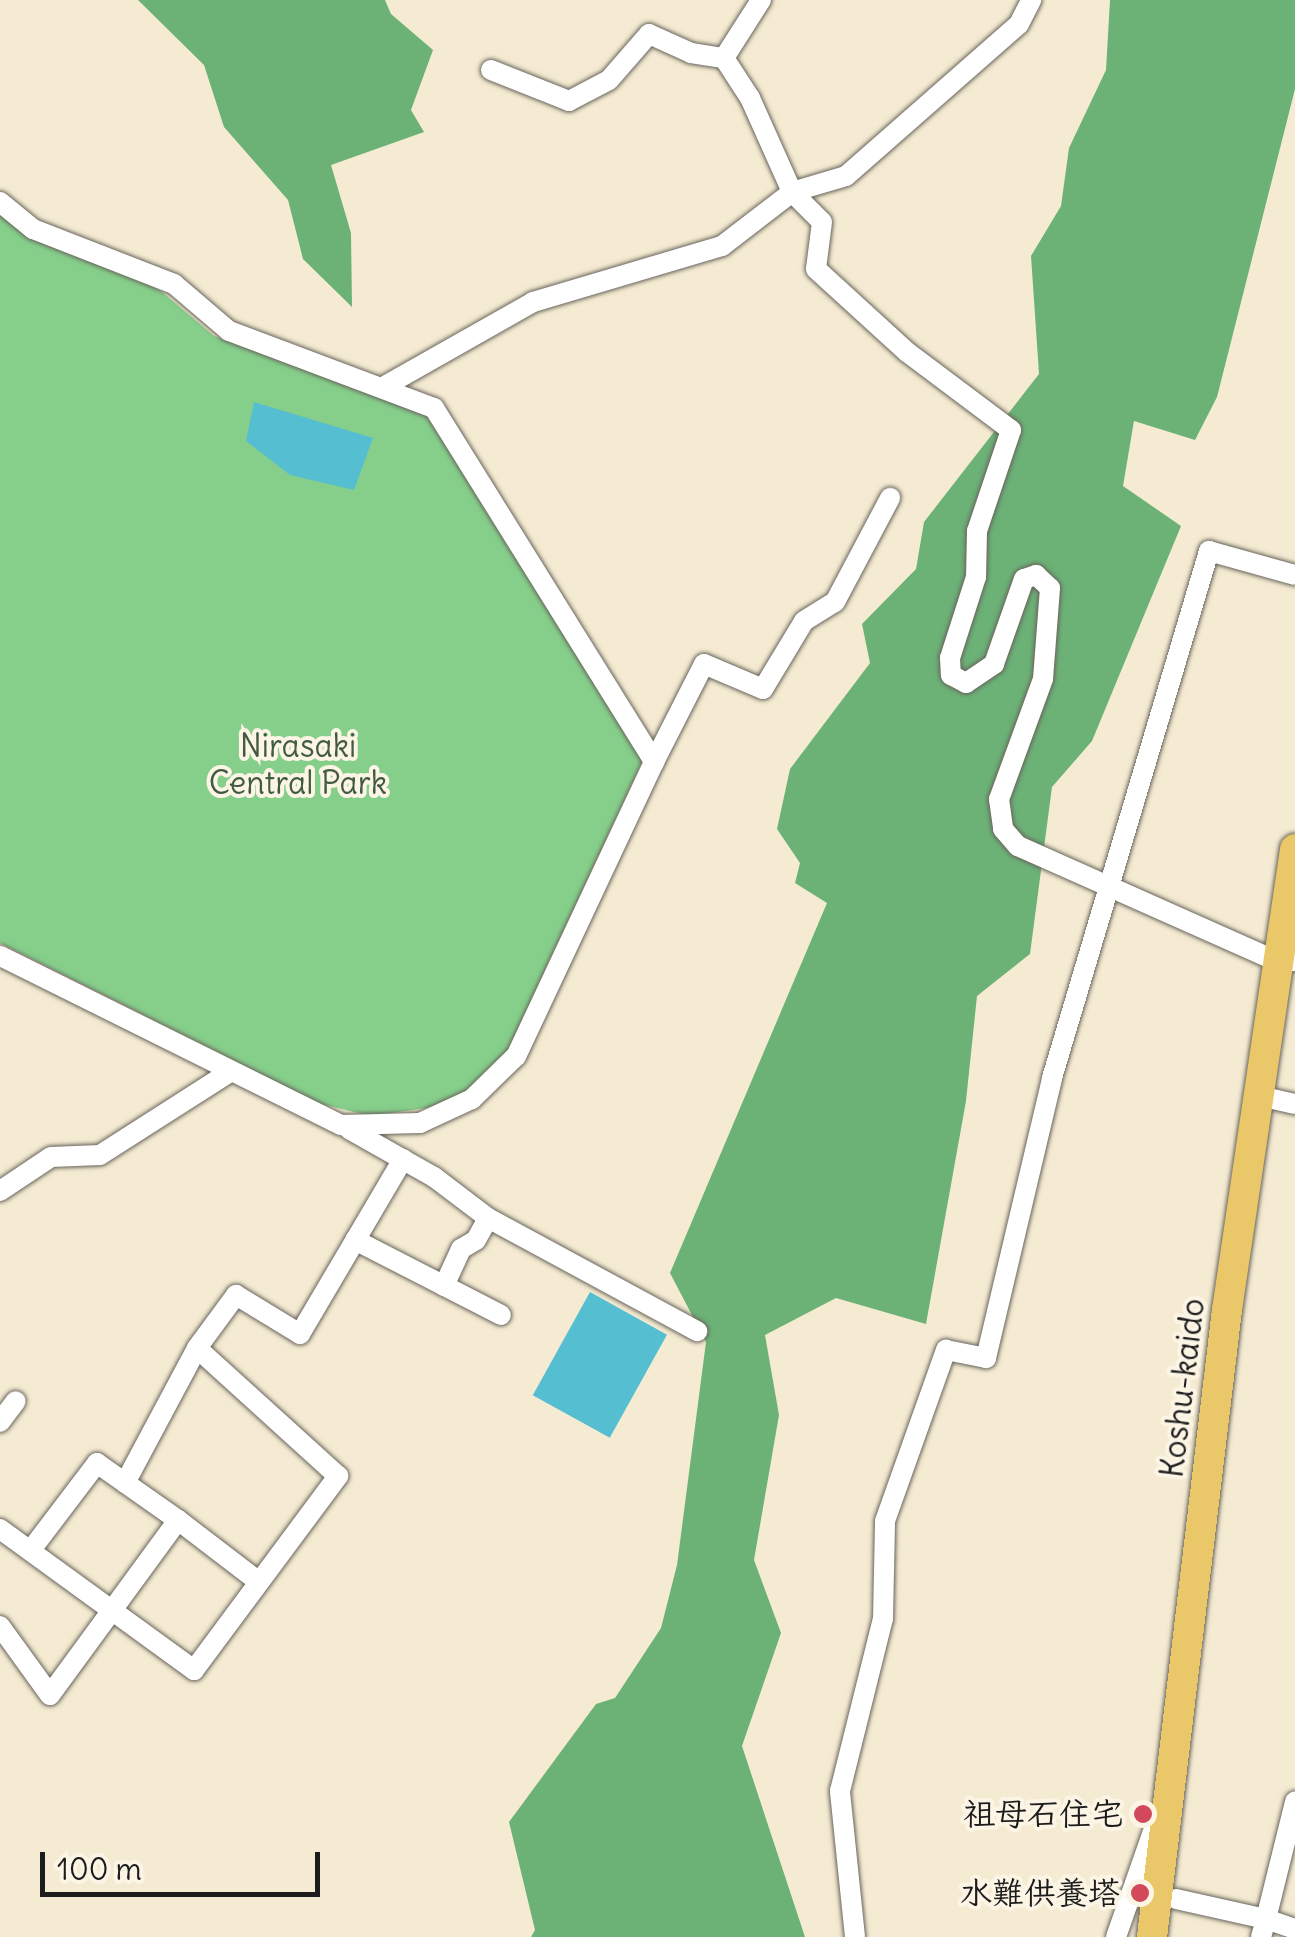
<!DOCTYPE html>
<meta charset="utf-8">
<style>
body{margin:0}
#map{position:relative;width:1295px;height:1937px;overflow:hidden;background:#f5ebd2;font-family:Delius,"Klee One",sans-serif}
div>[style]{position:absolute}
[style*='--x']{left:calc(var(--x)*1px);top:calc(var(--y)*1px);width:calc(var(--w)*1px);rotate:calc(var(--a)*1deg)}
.green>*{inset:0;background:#86cf8b}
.forest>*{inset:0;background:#6cb277}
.water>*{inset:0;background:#55bfd1;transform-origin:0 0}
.roads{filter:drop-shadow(0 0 2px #68645c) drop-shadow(0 0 2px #68645c)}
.minor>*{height:20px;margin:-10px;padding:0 10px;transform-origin:10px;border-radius:10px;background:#fff}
.highway>*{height:30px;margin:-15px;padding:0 15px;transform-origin:15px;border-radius:15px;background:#eac769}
.dots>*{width:28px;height:28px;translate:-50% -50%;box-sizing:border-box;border:5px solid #fcf5e5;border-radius:50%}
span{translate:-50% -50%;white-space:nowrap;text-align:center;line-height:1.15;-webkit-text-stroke:8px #fcf5e5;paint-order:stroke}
.park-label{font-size:32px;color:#415b43}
.street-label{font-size:32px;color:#1c1c1c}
.poi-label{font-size:32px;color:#1c1c1c;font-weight:700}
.right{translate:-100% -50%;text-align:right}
.scale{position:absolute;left:40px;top:1852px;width:280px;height:45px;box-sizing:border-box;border:5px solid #1c1c1c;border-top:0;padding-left:12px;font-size:30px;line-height:35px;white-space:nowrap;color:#1c1c1c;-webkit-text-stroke:8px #fcf5e5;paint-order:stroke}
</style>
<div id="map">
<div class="green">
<div style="clip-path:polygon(0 214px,36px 241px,103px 259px,162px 292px,214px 336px,427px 415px,643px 760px,508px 1050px,469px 1090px,440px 1106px,371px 1116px,321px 1104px,0 943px)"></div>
</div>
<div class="forest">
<div style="clip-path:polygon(138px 0,385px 0,391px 14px,433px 50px,411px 110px,424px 132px,331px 165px,351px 233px,352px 307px,303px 259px,288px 200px,224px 127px,204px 65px)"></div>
<div style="clip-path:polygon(1110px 0,1295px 0,1295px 89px,1217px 397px,1195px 440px,1134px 421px,1123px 486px,1181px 526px,1092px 741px,1052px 787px,1030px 954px,977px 996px,966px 1101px,926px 1324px,836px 1298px,765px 1335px,779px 1415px,754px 1560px,781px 1633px,742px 1746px,805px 1937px,531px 1937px,535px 1930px,509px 1822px,596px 1704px,615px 1698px,661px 1628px,677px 1565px,706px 1342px,670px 1273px,827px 903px,795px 883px,800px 863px,777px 829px,790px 769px,870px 663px,862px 624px,916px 569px,924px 522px,1039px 374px,1031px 256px,1061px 206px,1069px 148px,1106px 70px)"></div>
</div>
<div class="water">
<div style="clip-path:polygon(254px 402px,373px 438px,354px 490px,290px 475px,246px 441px)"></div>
<div style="left:590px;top:1292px;width:88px;height:118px;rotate:29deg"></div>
</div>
<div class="roads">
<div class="minor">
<div style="--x:761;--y:0;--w:69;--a:122.5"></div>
<div style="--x:724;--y:58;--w:48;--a:57"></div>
<div style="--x:750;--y:98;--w:103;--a:65.9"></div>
<div style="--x:792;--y:192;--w:42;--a:45"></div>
<div style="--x:822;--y:222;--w:47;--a:97.3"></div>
<div style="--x:816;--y:269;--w:123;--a:42.4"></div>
<div style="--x:907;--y:352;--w:130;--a:36.9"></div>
<div style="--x:1011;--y:430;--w:107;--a:108.6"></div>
<div style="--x:977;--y:531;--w:46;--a:91.2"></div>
<div style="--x:976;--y:577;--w:85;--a:107.8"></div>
<div style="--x:950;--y:658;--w:17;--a:87"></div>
<div style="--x:951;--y:675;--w:17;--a:28"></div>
<div style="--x:966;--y:683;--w:34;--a:-34"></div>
<div style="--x:994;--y:664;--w:90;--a:-70.6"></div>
<div style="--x:1024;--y:579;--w:13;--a:-18"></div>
<div style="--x:1036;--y:575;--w:19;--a:43"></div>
<div style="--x:1050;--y:588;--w:91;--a:94.4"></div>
<div style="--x:1043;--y:679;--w:128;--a:110.1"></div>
<div style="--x:999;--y:799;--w:30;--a:82"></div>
<div style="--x:1003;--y:829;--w:23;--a:49"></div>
<div style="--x:1018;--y:846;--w:285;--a:24"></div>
<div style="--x:1278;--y:962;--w:17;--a:-3"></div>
<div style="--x:491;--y:70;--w:84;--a:21.7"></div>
<div style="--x:569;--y:101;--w:45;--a:-27.7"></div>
<div style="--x:609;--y:80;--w:61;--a:-49"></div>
<div style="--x:649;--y:34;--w:46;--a:24.3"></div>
<div style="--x:691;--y:53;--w:33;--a:9"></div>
<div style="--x:0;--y:202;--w:43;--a:39.3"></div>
<div style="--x:33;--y:229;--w:151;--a:21.3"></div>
<div style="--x:174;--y:284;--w:72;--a:40.5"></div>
<div style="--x:229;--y:331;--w:219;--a:20.6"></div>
<div style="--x:434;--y:408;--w:417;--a:58.1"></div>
<div style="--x:654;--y:762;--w:325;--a:115.1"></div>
<div style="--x:516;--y:1056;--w:62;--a:135.7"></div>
<div style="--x:472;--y:1099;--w:57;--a:155.2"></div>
<div style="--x:420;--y:1123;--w:79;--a:178.5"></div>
<div style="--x:341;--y:1125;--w:381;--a:-153.6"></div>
<div style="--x:383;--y:387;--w:172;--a:-29.5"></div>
<div style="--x:533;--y:302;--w:197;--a:-16.5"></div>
<div style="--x:722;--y:246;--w:88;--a:-37.6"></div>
<div style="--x:792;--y:192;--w:56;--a:-16.5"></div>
<div style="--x:846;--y:176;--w:230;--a:-41.3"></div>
<div style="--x:1019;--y:24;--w:27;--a:-63"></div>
<div style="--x:654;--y:762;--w:110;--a:-63"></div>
<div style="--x:704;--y:664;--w:64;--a:23"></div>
<div style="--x:763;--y:689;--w:79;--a:-58.9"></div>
<div style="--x:804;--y:621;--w:36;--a:-32"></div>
<div style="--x:835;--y:602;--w:118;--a:-62.1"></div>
<div style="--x:1255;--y:1095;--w:41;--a:12.7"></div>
<div style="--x:349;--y:1129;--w:98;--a:29.5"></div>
<div style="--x:434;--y:1177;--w:68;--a:37.2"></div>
<div style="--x:488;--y:1218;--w:238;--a:28.4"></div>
<div style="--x:0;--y:1191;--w:61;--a:-33.7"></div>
<div style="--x:51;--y:1157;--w:49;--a:-2.3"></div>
<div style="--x:100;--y:1155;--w:152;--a:-32.6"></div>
<div style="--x:355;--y:1240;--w:164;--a:27.2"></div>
<div style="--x:444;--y:1286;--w:41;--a:-65.3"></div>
<div style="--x:461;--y:1249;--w:17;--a:-31"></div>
<div style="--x:476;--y:1240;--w:25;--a:-61"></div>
<div style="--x:0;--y:1422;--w:26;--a:-53"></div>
<div style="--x:125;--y:1483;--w:153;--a:-61.9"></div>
<div style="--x:197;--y:1348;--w:66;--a:-53.7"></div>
<div style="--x:236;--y:1295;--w:75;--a:31.4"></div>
<div style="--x:300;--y:1334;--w:203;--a:-59.5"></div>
<div style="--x:178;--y:1520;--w:102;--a:37.4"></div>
<div style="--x:0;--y:1529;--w:240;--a:36"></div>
<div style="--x:194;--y:1670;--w:242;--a:-53.4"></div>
<div style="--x:338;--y:1476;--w:190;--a:-137.8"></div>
<div style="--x:0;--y:1626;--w:85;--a:54.1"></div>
<div style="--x:50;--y:1695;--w:217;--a:-53.8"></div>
<div style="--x:178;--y:1520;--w:99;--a:-144.9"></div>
<div style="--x:97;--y:1463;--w:109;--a:127.2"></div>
<div style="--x:1176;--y:1899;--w:92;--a:12.5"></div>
<div style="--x:1266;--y:1919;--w:121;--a:-76.1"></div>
<div style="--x:855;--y:1937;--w:147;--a:-95.9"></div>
<div style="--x:840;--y:1791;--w:177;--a:-76"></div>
<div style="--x:883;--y:1619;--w:98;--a:-88.8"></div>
<div style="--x:885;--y:1521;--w:182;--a:-70.4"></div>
<div style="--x:946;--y:1350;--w:41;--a:11.3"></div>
<div style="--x:986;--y:1358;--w:288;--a:-76.7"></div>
<div style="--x:1052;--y:1078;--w:550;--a:-73.41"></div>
<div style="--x:1209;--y:551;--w:89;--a:15.6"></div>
<div style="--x:1116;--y:1937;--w:121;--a:-70.7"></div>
<div style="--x:1261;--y:1937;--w:19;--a:-74"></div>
<div style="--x:1266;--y:1919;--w:31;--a:19"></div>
</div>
<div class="highway">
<div style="--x:1152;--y:1937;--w:631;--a:-83.18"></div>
<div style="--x:1227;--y:1310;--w:466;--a:-81.6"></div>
</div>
</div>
<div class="dots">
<div style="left:1143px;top:1814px;background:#d1495b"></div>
<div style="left:1140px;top:1893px;background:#d1495b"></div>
</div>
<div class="park-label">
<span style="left:298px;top:765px">Nirasaki<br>Central Park</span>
</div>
<div class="street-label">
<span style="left:1183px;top:1388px;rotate:-83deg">Koshu-kaido</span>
</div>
<div class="poi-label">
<span class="right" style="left:1123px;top:1814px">祖母石住宅</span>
<span class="right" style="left:1120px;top:1893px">水難供養塔</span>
</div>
<div class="scale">100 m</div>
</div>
